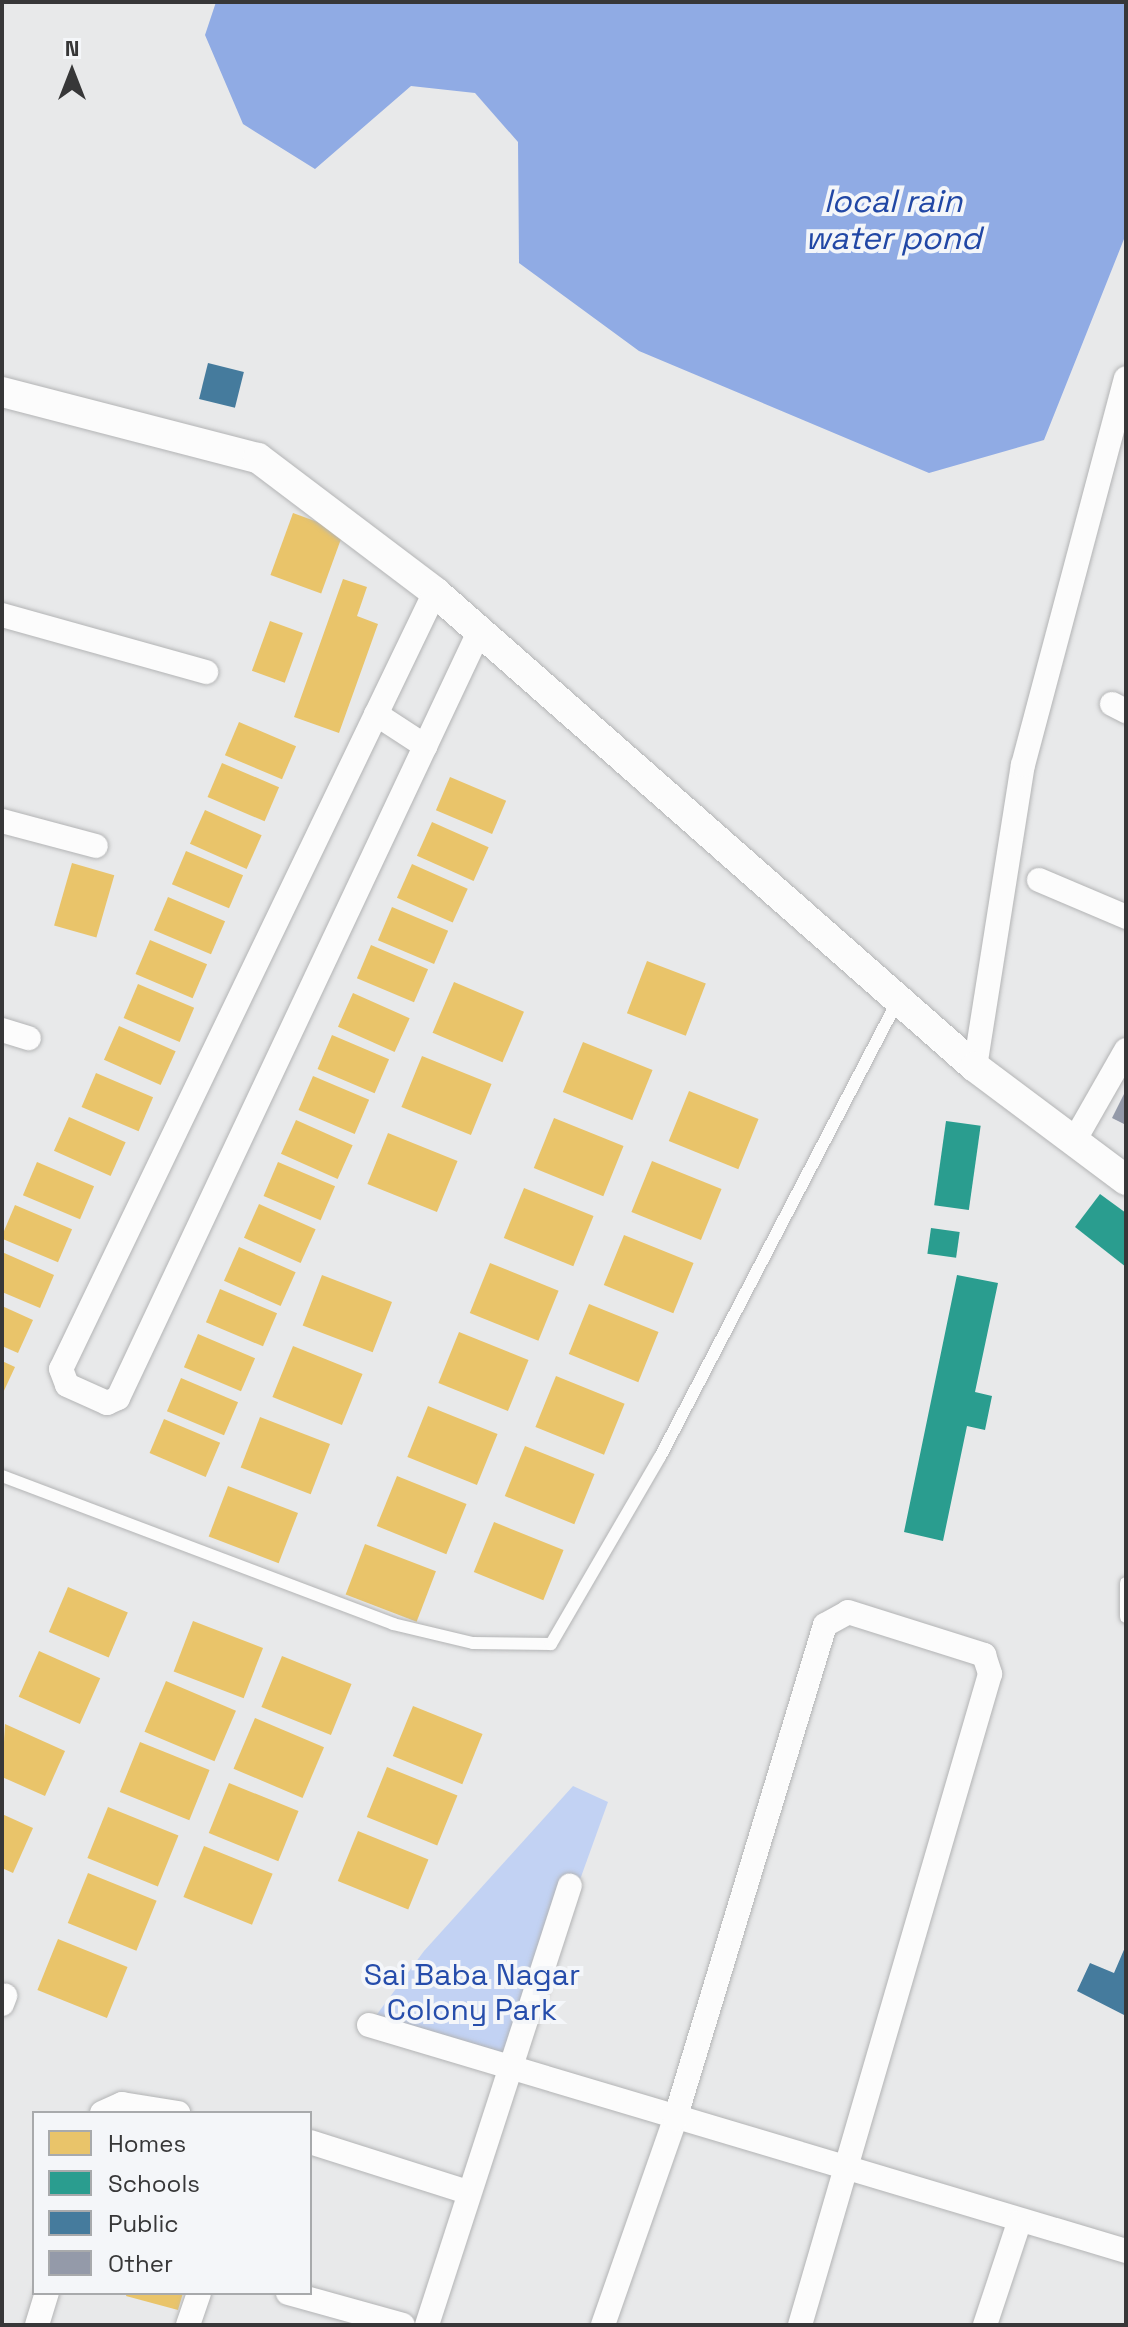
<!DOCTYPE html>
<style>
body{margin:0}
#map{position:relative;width:1128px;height:2327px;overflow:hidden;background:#e8e9ea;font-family:"Space Grotesk",sans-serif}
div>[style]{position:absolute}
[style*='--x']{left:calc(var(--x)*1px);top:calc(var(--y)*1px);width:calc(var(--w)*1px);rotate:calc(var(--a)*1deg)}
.green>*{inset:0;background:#c2d2f3}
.water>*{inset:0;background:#90abe4}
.homes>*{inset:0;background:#e9c46a;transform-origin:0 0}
.schools>*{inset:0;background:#2a9d8f;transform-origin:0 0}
.public>*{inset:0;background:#457b9d;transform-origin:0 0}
.building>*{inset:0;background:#949aa9}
.roads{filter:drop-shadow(0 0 2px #b3b4b5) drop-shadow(0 0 2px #b3b4b5)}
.service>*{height:12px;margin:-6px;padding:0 6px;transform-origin:6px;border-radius:6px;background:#fcfcfc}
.minor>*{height:24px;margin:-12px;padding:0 12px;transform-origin:12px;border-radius:12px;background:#fcfcfc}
.tertiary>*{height:30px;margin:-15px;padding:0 15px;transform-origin:15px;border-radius:15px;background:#fcfcfc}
span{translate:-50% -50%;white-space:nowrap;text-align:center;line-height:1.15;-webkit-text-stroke:8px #f4f6f9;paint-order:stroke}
.park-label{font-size:30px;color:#264dab}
.water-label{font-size:32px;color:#2147a5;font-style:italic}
.frame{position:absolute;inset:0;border:4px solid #373738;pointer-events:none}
.legend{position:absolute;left:32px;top:2111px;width:280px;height:184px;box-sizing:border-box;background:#f4f6f9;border:2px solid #a8aaac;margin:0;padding:10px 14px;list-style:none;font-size:24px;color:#373738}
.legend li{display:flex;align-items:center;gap:16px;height:40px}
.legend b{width:40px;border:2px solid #a8aaac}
.north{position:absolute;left:32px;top:32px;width:80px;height:80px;-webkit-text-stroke:6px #f4f6f9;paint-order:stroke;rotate:0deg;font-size:22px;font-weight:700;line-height:32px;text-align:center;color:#373738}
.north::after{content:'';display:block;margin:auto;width:28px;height:36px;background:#373738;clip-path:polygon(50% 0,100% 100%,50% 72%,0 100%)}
</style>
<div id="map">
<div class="green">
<div style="clip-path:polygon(573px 1786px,608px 1802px,511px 2071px,369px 2025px,424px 1951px)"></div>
</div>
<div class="water">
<div style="clip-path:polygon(216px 2px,1126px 2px,1126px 234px,1044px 440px,929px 473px,639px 351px,519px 263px,518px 142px,475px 93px,411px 86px,315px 169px,243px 124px,205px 35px)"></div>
</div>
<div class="homes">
<div style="left:293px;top:513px;width:54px;height:66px;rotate:20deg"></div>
<div style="clip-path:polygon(343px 579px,367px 587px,357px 616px,378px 624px,339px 733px,294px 717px)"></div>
<div style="left:270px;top:621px;width:35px;height:53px;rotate:20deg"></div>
<div style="left:239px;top:722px;width:62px;height:36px;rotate:23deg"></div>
<div style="left:222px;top:763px;width:62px;height:37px;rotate:23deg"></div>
<div style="left:450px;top:777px;width:61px;height:36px;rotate:23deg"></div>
<div style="left:205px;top:810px;width:62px;height:37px;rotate:24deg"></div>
<div style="left:432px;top:822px;width:62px;height:37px;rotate:24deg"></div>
<div style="left:186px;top:851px;width:62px;height:36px;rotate:23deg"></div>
<div style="left:72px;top:863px;width:44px;height:65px;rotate:16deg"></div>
<div style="left:412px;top:864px;width:61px;height:37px;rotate:24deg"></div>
<div style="left:168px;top:897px;width:62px;height:36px;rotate:23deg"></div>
<div style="left:392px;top:907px;width:61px;height:36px;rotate:23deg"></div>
<div style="left:150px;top:940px;width:62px;height:37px;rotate:23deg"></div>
<div style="left:371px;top:945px;width:62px;height:36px;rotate:23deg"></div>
<div style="left:647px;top:961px;width:63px;height:56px;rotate:21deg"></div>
<div style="left:454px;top:982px;width:76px;height:55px;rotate:23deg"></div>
<div style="left:138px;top:984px;width:61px;height:37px;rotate:23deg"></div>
<div style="left:353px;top:993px;width:62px;height:37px;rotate:24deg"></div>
<div style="left:119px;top:1026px;width:62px;height:37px;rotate:24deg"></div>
<div style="left:332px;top:1035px;width:62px;height:37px;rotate:23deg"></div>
<div style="left:583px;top:1042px;width:75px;height:54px;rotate:22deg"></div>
<div style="left:422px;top:1056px;width:75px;height:55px;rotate:22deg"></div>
<div style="left:96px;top:1073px;width:62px;height:37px;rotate:23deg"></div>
<div style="left:313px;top:1076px;width:61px;height:37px;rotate:23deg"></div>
<div style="left:689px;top:1091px;width:75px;height:54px;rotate:22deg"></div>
<div style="left:69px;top:1117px;width:62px;height:37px;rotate:24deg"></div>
<div style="left:554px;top:1118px;width:75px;height:54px;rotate:22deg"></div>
<div style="left:296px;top:1120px;width:62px;height:37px;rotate:24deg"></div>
<div style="left:388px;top:1133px;width:75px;height:55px;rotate:22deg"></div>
<div style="left:652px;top:1161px;width:75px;height:55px;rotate:22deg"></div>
<div style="left:37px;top:1162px;width:62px;height:36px;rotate:23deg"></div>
<div style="left:278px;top:1162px;width:62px;height:37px;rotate:23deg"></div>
<div style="left:524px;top:1188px;width:75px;height:54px;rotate:22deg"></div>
<div style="left:259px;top:1204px;width:62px;height:37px;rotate:24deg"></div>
<div style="left:15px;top:1205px;width:62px;height:36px;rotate:23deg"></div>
<div style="left:624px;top:1235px;width:75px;height:54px;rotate:22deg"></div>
<div style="left:239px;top:1247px;width:62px;height:37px;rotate:24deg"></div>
<div style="clip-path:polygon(2px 1252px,54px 1275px,40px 1308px,2px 1292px)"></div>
<div style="left:490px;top:1263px;width:74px;height:54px;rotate:22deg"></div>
<div style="left:322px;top:1275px;width:75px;height:54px;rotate:21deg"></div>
<div style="left:220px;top:1289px;width:62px;height:36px;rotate:23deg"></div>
<div style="left:589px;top:1304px;width:75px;height:54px;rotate:22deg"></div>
<div style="clip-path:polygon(2px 1306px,33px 1320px,18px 1353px,2px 1346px)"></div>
<div style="left:459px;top:1332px;width:75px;height:55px;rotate:22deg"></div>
<div style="left:198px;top:1334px;width:62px;height:36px;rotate:23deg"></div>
<div style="left:293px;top:1346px;width:75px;height:55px;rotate:22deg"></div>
<div style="clip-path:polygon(2px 1361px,15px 1367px,2px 1395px)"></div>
<div style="left:556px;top:1376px;width:74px;height:55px;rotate:22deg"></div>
<div style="left:181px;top:1378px;width:62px;height:36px;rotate:23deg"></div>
<div style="left:428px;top:1406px;width:75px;height:55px;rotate:22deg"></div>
<div style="left:260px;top:1417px;width:75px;height:54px;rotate:21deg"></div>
<div style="left:164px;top:1419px;width:61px;height:37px;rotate:23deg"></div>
<div style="left:525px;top:1446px;width:75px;height:54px;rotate:22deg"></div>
<div style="left:397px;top:1476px;width:75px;height:54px;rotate:22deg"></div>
<div style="left:228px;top:1486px;width:75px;height:54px;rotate:21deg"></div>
<div style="left:494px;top:1522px;width:75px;height:54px;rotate:22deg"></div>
<div style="left:365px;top:1544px;width:76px;height:54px;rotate:21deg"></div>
<div style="left:68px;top:1587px;width:65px;height:49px;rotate:23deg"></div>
<div style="left:193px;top:1621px;width:75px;height:54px;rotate:21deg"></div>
<div style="left:39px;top:1651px;width:67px;height:50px;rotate:24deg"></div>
<div style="left:282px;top:1656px;width:75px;height:55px;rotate:22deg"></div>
<div style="left:166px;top:1681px;width:76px;height:55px;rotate:23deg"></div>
<div style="left:413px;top:1706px;width:75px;height:54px;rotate:22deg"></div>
<div style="left:255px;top:1718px;width:75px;height:55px;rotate:23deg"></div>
<div style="clip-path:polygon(5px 1724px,65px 1751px,45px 1796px,2px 1777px)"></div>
<div style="left:140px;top:1742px;width:75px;height:54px;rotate:22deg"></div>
<div style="left:387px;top:1767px;width:76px;height:54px;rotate:22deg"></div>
<div style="left:229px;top:1783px;width:75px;height:54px;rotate:22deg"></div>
<div style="left:108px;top:1807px;width:76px;height:55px;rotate:22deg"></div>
<div style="clip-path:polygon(2px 1814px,33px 1828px,13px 1873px,2px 1868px)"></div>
<div style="left:358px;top:1831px;width:76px;height:54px;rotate:22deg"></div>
<div style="left:204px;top:1846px;width:74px;height:55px;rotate:22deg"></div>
<div style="left:88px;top:1873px;width:74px;height:54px;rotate:22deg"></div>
<div style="left:58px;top:1939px;width:75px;height:55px;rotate:22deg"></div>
<div style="clip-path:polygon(183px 2293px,178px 2310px,126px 2296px,127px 2293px)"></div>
</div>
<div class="schools">
<div style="left:946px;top:1121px;width:35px;height:85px;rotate:8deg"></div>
<div style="clip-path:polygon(1100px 1194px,1126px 1213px,1126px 1267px,1075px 1227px)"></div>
<div style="left:931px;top:1228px;width:29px;height:26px;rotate:8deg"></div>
<div style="clip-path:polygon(957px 1275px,998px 1283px,975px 1392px,992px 1396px,985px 1430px,967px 1426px,943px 1541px,904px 1532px)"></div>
</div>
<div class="public">
<div style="left:208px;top:363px;width:37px;height:37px;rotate:14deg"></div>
<div style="clip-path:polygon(1126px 1945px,1126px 2016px,1077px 1991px,1090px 1963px,1114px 1973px)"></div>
</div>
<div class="building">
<div style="clip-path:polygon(1126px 1090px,1126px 1125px,1112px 1118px)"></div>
</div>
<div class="roads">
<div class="service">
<div style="--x:2;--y:1476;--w:418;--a:20.7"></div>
<div style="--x:393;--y:1624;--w:82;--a:13.4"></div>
<div style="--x:473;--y:1643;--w:78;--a:0.7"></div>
<div style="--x:551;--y:1644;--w:216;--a:-59.8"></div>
<div style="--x:660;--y:1457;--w:515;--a:-62.49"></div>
<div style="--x:1126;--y:1583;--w:34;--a:90"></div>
</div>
<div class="minor">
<div style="--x:435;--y:592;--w:862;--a:115.7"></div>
<div style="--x:61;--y:1369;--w:17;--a:69"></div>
<div style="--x:67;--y:1385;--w:44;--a:24.2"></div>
<div style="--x:107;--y:1403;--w:12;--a:-24"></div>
<div style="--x:118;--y:1398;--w:845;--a:-64.77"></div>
<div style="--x:2;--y:615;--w:212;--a:15.6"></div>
<div style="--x:1112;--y:704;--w:16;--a:27"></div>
<div style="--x:376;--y:714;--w:59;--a:33.1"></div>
<div style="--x:2;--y:821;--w:97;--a:14.9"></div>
<div style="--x:1039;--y:880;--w:95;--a:23"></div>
<div style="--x:2;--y:1030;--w:28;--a:17"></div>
<div style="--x:975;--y:1067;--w:306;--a:-81"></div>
<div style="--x:1023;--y:765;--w:400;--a:-75.1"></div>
<div style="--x:1073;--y:1143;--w:107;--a:-60.3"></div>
<div style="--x:2;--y:2004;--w:9;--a:-69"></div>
<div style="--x:369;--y:2025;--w:790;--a:16.62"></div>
<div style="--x:102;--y:2113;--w:22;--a:-24"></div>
<div style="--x:122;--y:2104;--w:57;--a:9.1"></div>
<div style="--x:310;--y:2142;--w:166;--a:17.6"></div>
<div style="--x:288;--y:2293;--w:119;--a:15.5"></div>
<div style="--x:37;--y:2325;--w:34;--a:-73"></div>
<div style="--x:188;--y:2325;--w:34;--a:-71"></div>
<div style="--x:427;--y:2325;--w:462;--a:-72"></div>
<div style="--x:603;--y:2325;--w:218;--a:-70.7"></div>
<div style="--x:675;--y:2119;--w:516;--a:-73.11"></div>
<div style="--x:825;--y:1625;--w:26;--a:-29"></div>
<div style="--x:848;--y:1612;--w:143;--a:17.5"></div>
<div style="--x:984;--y:1655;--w:20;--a:72"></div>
<div style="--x:990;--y:1674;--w:678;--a:106.27"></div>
<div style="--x:985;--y:2325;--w:108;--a:-71.6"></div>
</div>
<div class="tertiary">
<div style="--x:2;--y:392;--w:264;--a:14.5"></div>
<div style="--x:258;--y:458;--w:222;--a:37.1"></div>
<div style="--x:435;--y:592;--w:719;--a:41.34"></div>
<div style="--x:975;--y:1067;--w:189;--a:36.8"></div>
</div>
</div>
<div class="park-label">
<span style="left:472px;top:1992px">Sai Baba Nagar<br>Colony Park</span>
</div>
<div class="water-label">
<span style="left:893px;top:220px">local rain<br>water pond</span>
</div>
<div class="frame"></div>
<ul class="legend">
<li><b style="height:22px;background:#e9c46a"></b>Homes</li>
<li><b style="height:22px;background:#2a9d8f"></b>Schools</li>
<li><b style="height:22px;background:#457b9d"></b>Public</li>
<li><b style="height:22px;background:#949aa9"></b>Other</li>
</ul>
<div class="north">N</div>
</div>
